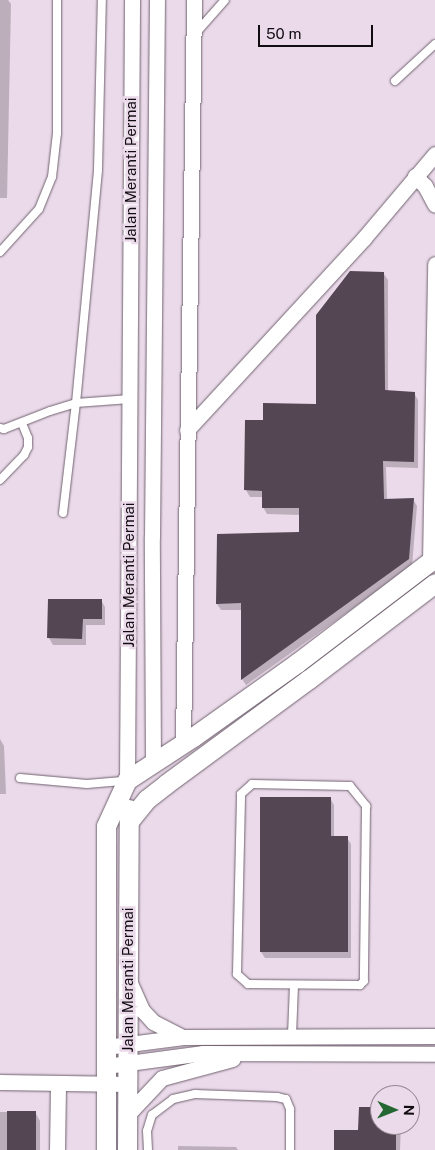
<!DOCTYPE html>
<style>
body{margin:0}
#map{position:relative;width:435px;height:1150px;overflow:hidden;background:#ebdaea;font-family:"Public Sans",sans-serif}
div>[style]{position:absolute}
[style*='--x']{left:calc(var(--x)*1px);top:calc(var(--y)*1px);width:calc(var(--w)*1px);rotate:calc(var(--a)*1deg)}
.shadow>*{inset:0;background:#0003}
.building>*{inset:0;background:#544653;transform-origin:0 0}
.roads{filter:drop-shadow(0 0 1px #70626f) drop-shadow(0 0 1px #70626f)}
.service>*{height:8px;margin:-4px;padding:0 4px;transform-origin:4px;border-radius:4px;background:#fff}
.minor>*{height:15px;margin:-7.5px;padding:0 7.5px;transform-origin:7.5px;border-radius:7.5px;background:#fff}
.tertiary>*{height:19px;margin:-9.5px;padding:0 9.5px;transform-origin:9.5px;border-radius:9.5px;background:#fff}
span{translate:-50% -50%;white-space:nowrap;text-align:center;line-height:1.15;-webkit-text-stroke:5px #ebdaea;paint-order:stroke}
.street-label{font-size:15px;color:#110c11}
.north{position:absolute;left:370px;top:1085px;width:50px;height:50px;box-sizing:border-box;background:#ebdaea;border:1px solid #948893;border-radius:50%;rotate:91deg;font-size:14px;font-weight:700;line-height:20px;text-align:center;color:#110c11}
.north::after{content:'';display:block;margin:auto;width:18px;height:22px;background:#246732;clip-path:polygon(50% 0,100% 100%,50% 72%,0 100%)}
.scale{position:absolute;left:258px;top:25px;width:115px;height:22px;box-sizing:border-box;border:2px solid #110c11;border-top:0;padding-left:6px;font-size:15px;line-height:18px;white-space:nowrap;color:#110c11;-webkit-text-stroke:4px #ebdaea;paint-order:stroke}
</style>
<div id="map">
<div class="shadow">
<div style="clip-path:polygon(0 0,8px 0,11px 4px,7px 198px,0 198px)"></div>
<div style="clip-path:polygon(384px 274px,388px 280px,388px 391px,414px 393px,418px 400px,418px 468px,386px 467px,387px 500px,413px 499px,417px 506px,412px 566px,246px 685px,242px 679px,242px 610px,221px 610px,217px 604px,301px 534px,300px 515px,267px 514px,263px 507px,263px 497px,250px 497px,246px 490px,264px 421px,318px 405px)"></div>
<div style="clip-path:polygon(49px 600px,101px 600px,105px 607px,105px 625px,86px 625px,86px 645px,53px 645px,49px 638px)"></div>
<div style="clip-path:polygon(0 739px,4px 746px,6px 794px,0 794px)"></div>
<div style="clip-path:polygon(330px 798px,334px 805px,334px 838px,347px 838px,351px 844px,351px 958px,265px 958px,261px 952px)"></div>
<div style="clip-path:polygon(380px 1108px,380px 1125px,401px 1125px,400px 1150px,335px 1150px,360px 1131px)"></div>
<div style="clip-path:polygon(0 1112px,35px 1112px,40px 1121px,40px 1150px,0 1150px)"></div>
<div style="clip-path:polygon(178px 1146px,236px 1147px,238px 1150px,178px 1150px)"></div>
</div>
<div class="building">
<div style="clip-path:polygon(350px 271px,384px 272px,385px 390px,415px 392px,414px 462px,383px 461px,384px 499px,414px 498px,409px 559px,241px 680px,241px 603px,216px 604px,217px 534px,299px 532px,299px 508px,262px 508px,262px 491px,244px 490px,245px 420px,263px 420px,263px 403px,316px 404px,316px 315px)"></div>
<div style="clip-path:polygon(48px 599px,102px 599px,102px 619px,83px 619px,82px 639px,47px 638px)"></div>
<div style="clip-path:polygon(260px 797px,331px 797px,331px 836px,348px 836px,348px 952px,260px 952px)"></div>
<div style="clip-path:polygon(359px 1107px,380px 1107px,380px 1125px,396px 1125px,396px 1150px,334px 1150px,334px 1130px,358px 1130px)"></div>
<div style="left:7px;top:1111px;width:29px;height:39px"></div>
</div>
<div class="roads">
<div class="service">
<div style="--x:195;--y:34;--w:45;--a:-48.6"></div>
<div style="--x:395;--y:81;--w:54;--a:-42.8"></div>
<div style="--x:0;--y:252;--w:58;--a:-47.8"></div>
<div style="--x:39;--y:209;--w:35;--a:-68"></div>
<div style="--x:52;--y:177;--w:44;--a:-83.5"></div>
<div style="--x:57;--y:133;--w:133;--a:-90"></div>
<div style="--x:0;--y:428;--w:4;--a:14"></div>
<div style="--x:4;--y:429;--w:49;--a:-21.4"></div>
<div style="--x:50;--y:411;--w:27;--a:-17"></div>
<div style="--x:76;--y:403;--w:54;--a:-4.2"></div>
<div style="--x:0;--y:480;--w:35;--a:-46"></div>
<div style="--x:24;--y:455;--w:9;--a:-63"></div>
<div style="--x:28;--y:447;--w:9;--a:-90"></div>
<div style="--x:28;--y:438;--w:16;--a:-112"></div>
<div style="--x:63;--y:513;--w:111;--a:-83.3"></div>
<div style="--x:76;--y:403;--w:234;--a:-84.6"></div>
<div style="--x:98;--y:170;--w:170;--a:-88.7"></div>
<div style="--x:20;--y:778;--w:67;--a:5.1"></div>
<div style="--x:87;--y:784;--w:38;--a:-5"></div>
<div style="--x:252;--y:784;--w:98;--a:1.2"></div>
<div style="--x:350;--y:786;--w:26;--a:51"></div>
<div style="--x:366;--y:806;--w:175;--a:90.7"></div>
<div style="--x:364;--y:981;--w:6;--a:135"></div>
<div style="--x:360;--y:985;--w:112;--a:-179.5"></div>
<div style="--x:248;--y:984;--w:15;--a:-138"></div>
<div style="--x:237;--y:974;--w:180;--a:-88.7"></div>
<div style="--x:241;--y:794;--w:15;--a:-42"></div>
<div style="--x:292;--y:1035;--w:50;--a:-87.7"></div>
<div style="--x:148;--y:1150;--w:19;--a:-93"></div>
<div style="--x:147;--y:1131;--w:17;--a:-73"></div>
<div style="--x:152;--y:1115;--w:26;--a:-37"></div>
<div style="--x:173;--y:1099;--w:23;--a:-13"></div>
<div style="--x:195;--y:1094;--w:82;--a:2.1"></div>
<div style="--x:277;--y:1097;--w:9;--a:13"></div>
<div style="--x:286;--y:1099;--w:11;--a:68"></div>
<div style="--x:290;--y:1109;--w:41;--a:90"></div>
</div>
<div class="minor">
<div style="--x:415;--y:176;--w:14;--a:45"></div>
<div style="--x:425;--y:186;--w:21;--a:62"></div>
<div style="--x:187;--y:430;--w:261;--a:-47.3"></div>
<div style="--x:364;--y:238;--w:110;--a:-49.8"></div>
<div style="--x:430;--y:562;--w:298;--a:-89"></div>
<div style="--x:183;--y:744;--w:744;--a:-89.15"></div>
<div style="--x:153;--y:764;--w:227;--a:-90.3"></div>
<div style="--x:152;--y:537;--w:537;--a:-89.47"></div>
<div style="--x:127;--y:780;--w:780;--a:-89.63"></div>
<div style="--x:130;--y:983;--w:30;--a:66"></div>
<div style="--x:142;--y:1010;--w:16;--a:47"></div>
<div style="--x:153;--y:1022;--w:33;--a:27"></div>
<div style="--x:106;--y:1047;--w:78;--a:-7.4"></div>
<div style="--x:183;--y:1037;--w:252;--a:-0.2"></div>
<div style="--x:106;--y:1066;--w:98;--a:-7.6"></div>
<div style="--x:203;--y:1053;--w:232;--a:0.2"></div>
<div style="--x:0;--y:1082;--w:127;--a:0.9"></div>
<div style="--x:127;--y:1115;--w:51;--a:-46.6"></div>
<div style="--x:162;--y:1078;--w:73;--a:-15"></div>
<div style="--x:57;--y:1150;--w:67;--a:-89.1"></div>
</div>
<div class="tertiary">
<div style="--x:129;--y:821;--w:28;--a:-51"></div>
<div style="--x:147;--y:799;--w:24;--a:-38"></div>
<div style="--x:166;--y:784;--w:177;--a:-36.3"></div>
<div style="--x:309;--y:679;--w:158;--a:-37.3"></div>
<div style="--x:106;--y:1150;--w:324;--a:-90"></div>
<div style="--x:106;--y:826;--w:51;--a:-65.5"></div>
<div style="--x:127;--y:780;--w:79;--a:-33.1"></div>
<div style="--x:193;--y:737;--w:128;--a:-35.4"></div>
<div style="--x:297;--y:663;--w:173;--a:-37.3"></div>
<div style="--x:127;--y:1150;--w:341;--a:-89.7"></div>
</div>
</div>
<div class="street-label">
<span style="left:131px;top:170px;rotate:-90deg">Jalan Meranti Permai</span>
<span style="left:129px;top:575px;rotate:-90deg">Jalan Meranti Permai</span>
<span style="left:128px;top:980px;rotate:-90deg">Jalan Meranti Permai</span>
</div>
<div class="north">N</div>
<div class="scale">50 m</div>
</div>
